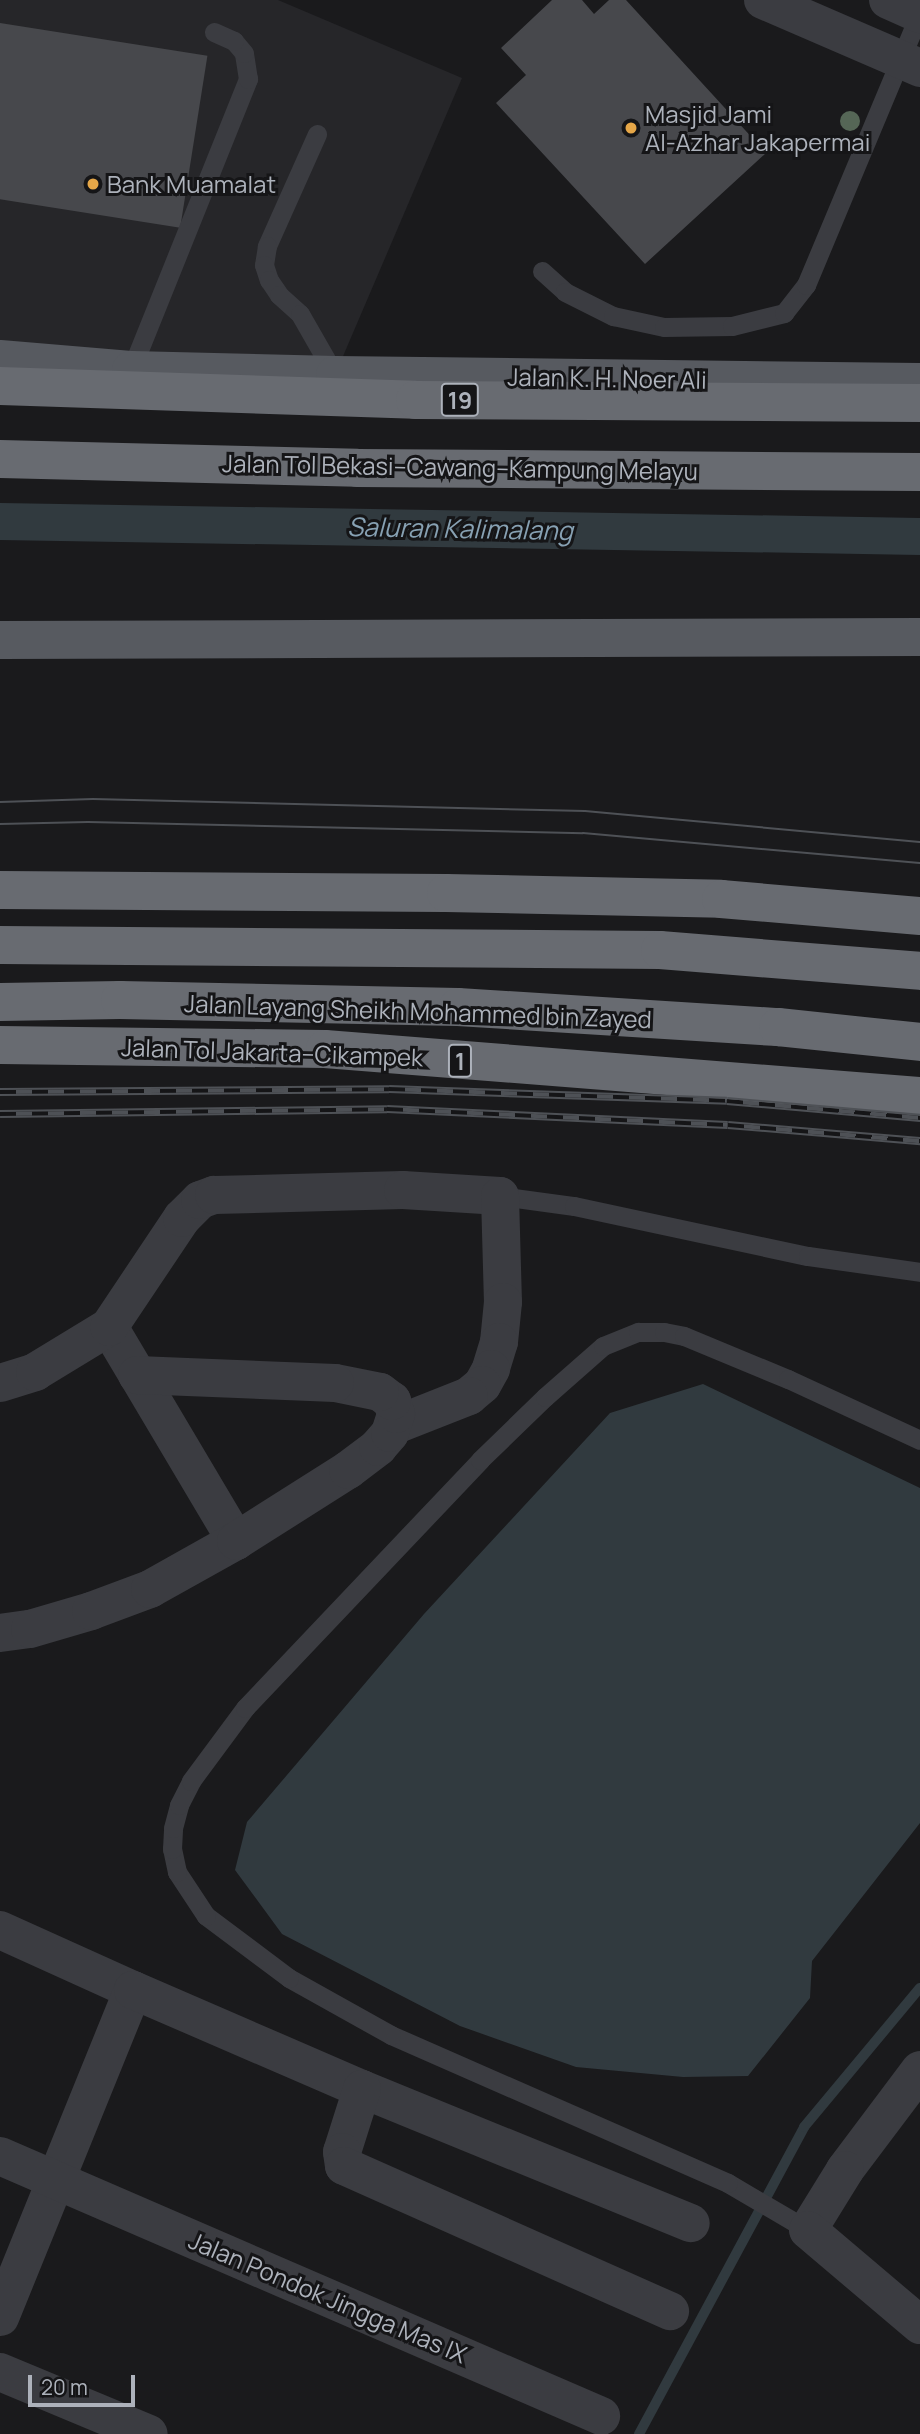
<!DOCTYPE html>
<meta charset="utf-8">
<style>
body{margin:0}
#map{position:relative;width:920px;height:2434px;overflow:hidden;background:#1a1a1c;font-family:Manrope,sans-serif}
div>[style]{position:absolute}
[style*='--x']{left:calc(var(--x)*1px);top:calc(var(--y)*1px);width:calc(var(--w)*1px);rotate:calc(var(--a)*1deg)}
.built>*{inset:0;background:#262629}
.water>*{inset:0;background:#313a3f}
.stream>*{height:10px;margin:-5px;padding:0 5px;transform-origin:5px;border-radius:5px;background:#313a3f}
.canal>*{height:37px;margin:-18.5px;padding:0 18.5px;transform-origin:18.5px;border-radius:18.5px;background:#313a3f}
.building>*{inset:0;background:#47484c;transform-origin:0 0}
.lane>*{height:19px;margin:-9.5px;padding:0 9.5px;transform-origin:9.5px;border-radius:9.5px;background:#3b3c41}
.street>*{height:38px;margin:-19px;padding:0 19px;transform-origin:19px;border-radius:19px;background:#3b3c41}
.primary>*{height:38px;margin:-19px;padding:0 19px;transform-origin:19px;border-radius:19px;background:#575a60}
.highway>*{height:38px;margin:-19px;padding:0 19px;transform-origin:19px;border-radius:19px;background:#686b71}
.tram>*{height:2px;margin:-1px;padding:0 1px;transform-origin:1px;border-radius:1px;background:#4e5156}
.rail>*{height:8px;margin-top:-4px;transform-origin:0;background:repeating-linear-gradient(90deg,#151517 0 16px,#4e5156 0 32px);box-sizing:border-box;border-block:2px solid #4e5156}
.trees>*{width:20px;height:20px;margin:-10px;border-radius:50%;background:#556656}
.dots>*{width:19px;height:19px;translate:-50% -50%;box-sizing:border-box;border:4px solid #151517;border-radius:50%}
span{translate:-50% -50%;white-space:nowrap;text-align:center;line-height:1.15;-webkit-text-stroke:6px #151517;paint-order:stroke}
.shield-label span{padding:2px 5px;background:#151517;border:2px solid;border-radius:5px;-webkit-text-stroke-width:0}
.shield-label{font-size:23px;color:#adb2bb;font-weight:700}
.poi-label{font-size:24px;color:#adb2bb}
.left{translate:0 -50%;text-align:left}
.street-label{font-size:24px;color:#adb2bb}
.water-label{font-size:26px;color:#87a1b3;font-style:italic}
.scale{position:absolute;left:28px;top:2375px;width:107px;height:32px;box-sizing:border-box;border:4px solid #adb2bb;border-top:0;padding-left:9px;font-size:21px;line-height:24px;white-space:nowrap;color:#adb2bb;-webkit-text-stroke:5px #151517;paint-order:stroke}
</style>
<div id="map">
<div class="built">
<div style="clip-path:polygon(0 0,278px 0,462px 78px,335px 375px,0 359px)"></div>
</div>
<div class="water">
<div style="clip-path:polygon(703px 1384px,920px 1488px,920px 1823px,812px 1961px,810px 1998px,748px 2076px,683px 2077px,576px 2067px,460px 2026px,282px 1934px,235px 1870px,247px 1822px,424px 1614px,610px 1413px)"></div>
</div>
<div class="stream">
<div style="--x:639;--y:2434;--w:349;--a:-61.7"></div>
<div style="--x:804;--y:2127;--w:181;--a:-50.2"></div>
</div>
<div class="canal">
<div style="--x:0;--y:521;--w:920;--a:0.93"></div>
</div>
<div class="building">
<div style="clip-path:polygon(552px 0,582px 0,594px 14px,609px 0,626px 0,766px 153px,645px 264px,496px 103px,526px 75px,501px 48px)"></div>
<div style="left:0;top:23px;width:210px;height:174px;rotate:9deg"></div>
</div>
<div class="lane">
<div style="--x:317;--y:134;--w:123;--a:114.1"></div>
<div style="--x:267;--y:246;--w:19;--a:99"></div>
<div style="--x:264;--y:265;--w:16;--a:72"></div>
<div style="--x:269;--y:280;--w:18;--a:56"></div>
<div style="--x:279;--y:295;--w:28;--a:42"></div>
<div style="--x:300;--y:314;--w:70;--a:60.2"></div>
<div style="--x:542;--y:271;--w:31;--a:42"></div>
<div style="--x:565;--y:292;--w:54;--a:26.6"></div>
<div style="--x:613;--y:316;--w:52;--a:12.2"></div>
<div style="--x:664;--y:327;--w:68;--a:-0.8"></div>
<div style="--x:732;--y:326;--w:54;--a:-14"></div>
<div style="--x:784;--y:313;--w:36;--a:-52"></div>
<div style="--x:806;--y:285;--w:295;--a:-67.3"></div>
<div style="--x:131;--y:370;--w:314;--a:-68.1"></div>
<div style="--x:248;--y:79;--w:26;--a:-99"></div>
<div style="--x:244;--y:53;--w:16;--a:-130"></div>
<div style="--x:234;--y:41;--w:22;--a:-156"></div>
<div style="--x:500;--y:1196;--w:75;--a:7.7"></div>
<div style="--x:574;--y:1206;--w:239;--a:12.1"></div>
<div style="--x:808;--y:1256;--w:113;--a:8.1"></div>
<div style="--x:808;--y:2230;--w:93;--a:-149.6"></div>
<div style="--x:728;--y:2183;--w:368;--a:-156.3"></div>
<div style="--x:391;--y:2035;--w:117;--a:-150.8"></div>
<div style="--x:289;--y:1978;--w:104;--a:-143.2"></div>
<div style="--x:206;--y:1916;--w:53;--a:-123.4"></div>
<div style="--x:177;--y:1872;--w:24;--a:-102"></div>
<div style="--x:172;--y:1849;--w:21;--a:-87"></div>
<div style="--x:173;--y:1828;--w:24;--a:-75"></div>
<div style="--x:179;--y:1805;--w:27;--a:-63"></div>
<div style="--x:191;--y:1781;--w:91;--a:-53.5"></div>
<div style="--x:245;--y:1708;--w:342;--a:-46.5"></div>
<div style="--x:480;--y:1460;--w:91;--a:-44.1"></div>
<div style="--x:545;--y:1397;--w:77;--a:-41.3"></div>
<div style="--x:603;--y:1346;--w:38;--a:-22"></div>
<div style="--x:638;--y:1332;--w:26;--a:0"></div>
<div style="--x:664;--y:1332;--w:20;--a:11"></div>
<div style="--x:684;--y:1336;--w:113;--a:22.5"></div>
<div style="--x:788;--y:1379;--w:145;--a:24.8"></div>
</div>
<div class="street">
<div style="--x:763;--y:0;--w:171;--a:23.4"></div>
<div style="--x:888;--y:0;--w:35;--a:24"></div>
<div style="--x:109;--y:1327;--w:249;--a:59.3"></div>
<div style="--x:0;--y:1383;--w:37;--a:-17"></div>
<div style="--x:35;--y:1372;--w:87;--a:-31.3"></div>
<div style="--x:109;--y:1327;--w:131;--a:-56.2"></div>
<div style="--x:182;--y:1218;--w:25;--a:-45"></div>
<div style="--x:200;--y:1200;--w:15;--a:-20"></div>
<div style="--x:214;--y:1195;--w:189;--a:-1.5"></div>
<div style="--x:403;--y:1190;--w:97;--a:3.5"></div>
<div style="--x:500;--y:1196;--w:106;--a:88.4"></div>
<div style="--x:503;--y:1302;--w:40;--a:95.7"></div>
<div style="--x:499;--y:1342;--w:28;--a:107"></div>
<div style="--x:491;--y:1369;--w:18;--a:119"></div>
<div style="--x:482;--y:1385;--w:17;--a:140"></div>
<div style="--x:469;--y:1396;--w:82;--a:158.5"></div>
<div style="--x:0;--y:1633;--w:30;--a:-8"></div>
<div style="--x:30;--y:1629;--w:64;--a:-16.4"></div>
<div style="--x:91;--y:1611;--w:63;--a:-20.4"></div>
<div style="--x:150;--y:1589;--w:98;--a:-29.2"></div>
<div style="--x:236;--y:1541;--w:133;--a:-32.4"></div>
<div style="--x:348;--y:1470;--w:38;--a:-37"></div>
<div style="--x:378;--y:1447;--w:18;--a:-49"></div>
<div style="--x:390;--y:1433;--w:20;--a:-72"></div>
<div style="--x:396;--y:1414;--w:14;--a:-107"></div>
<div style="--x:392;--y:1401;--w:15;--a:-143"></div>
<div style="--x:380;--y:1392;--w:46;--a:-168.7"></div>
<div style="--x:335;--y:1383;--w:198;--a:-177.7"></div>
<div style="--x:0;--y:1930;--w:146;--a:24.3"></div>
<div style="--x:133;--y:1990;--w:353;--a:112.1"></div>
<div style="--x:133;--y:1990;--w:249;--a:23.4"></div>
<div style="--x:362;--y:2089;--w:355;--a:22.2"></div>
<div style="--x:920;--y:2070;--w:125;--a:126.9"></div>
<div style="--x:845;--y:2170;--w:70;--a:121.7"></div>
<div style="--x:808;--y:2230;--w:147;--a:40.3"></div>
<div style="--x:362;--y:2089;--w:66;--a:107.6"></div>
<div style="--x:342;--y:2152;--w:14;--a:82"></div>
<div style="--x:344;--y:2166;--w:357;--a:24"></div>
<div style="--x:0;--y:2156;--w:655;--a:23.39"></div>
<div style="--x:0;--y:2372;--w:161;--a:22.6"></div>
</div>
<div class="primary">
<div style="--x:0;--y:359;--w:131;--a:4.8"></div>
<div style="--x:131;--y:370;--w:204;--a:1.4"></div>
<div style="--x:335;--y:375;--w:585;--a:0.69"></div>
<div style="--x:0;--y:640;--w:920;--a:-0.19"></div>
</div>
<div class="highway">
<div style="--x:0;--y:386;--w:415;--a:1.9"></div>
<div style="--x:415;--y:400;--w:505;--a:0.34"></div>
<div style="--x:0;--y:459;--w:357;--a:1.4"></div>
<div style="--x:357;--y:468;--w:563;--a:0.41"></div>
<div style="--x:0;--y:890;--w:446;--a:0.4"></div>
<div style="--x:446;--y:893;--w:275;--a:1.2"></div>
<div style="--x:721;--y:899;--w:200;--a:4.9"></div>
<div style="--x:0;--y:945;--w:660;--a:0.43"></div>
<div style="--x:660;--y:950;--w:261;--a:4.6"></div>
<div style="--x:0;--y:1002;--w:120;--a:-1"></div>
<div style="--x:120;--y:1000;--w:338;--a:1.2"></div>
<div style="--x:458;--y:1007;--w:321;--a:3.6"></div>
<div style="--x:778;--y:1027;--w:143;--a:6"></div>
<div style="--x:0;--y:1045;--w:325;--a:0.7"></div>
<div style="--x:325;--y:1049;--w:597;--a:4.52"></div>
</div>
<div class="tram">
<div style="--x:0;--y:802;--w:93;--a:-1.8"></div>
<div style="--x:93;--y:799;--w:492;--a:1.4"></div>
<div style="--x:585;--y:811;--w:336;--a:5.3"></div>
<div style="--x:0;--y:824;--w:88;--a:-1.3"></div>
<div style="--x:88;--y:822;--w:495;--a:1.3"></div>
<div style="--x:583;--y:833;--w:338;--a:5.1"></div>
</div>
<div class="rail">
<div style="--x:0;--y:1092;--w:389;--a:-0.4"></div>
<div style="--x:389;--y:1089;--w:338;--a:2"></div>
<div style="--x:727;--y:1101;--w:194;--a:5"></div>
<div style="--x:0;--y:1114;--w:387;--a:-0.7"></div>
<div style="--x:387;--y:1109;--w:341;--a:2.7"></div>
<div style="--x:728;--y:1125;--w:193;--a:4.8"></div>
</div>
<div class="trees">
<div style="left:850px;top:121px"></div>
</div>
<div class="dots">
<div style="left:631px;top:128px;background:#e6a748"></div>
<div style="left:93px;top:184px;background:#e6a748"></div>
</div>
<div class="shield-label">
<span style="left:460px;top:400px">19</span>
<span style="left:460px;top:1061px">1</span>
</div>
<div class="poi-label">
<span class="left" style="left:645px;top:128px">Masjid Jami<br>Al-Azhar Jakapermai</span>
<span class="left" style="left:107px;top:184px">Bank Muamalat</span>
</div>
<div class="street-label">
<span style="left:607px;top:378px;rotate:1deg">Jalan K. H. Noer Ali</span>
<span style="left:460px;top:467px;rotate:1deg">Jalan Tol Bekasi–Cawang–Kampung Melayu</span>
<span style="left:418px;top:1011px;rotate:2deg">Jalan Layang Sheikh Mohammed bin Zayed</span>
<span style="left:272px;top:1052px;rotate:2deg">Jalan Tol Jakarta–Cikampek</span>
<span style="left:328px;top:2297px;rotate:23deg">Jalan Pondok Jingga Mas IX</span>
</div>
<div class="water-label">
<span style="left:460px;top:529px;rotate:1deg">Saluran Kalimalang</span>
</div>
<div class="scale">20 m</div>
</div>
